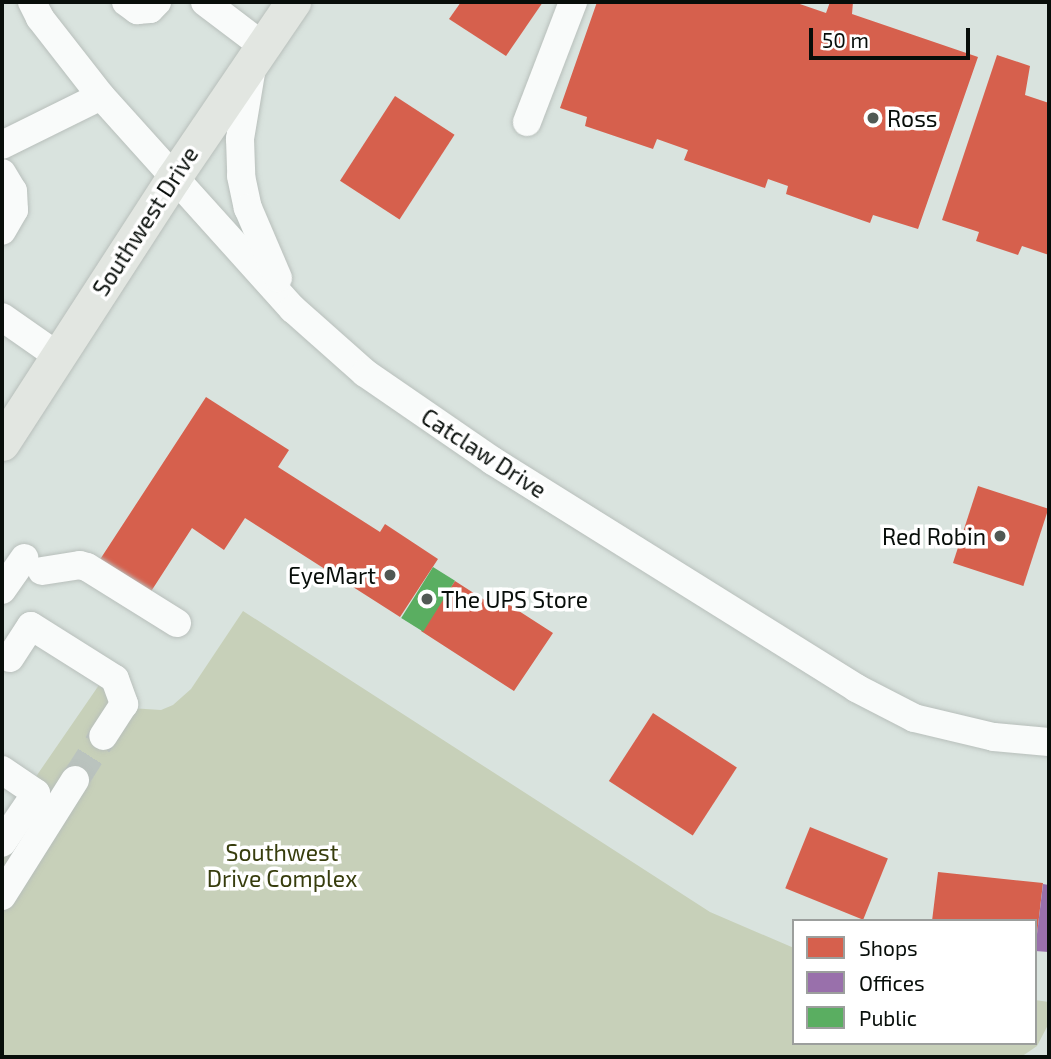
<!DOCTYPE html>
<style>
body{margin:0}
#map{position:relative;width:1051px;height:1059px;overflow:hidden;background:#d9e3de;font-family:"Exo 2",sans-serif}
div>[style]{position:absolute}
[style*='--x']{left:calc(var(--x)*1px);top:calc(var(--y)*1px);width:calc(var(--w)*1px);rotate:calc(var(--a)*1deg)}
.green>*{inset:0;background:#c7d0b9}
.shops>*{inset:0;background:#d6604d;transform-origin:0 0}
.offices>*{inset:0;background:#9970ab}
.public>*{inset:0;background:#5aae61;transform-origin:0 0}
.minor-tunnel>*{height:28px;margin-top:-14px;transform-origin:0;background:repeating-linear-gradient(90deg,#bac3be 0 28px,transparent 0 42px)}
.roads{filter:drop-shadow(0 0 2px #b8bfbb) drop-shadow(0 0 2px #b8bfbb)}
.minor>*{height:28px;margin:-14px;padding:0 14px;transform-origin:14px;border-radius:14px;background:#f9fbfa}
.major>*{height:35px;margin:-17.5px;padding:0 17.5px;transform-origin:17.5px;border-radius:17.5px;background:#e2e6e1}
.dots>*{width:19px;height:19px;translate:-50% -50%;box-sizing:border-box;border:4px solid #fff;border-radius:50%}
span{translate:-50% -50%;white-space:nowrap;text-align:center;line-height:1.15;-webkit-text-stroke:7px #fff;paint-order:stroke}
.poi-label{font-size:23px;color:#080e0a}
.left{translate:0 -50%;text-align:left}
.right{translate:-100% -50%;text-align:right}
.street-label{font-size:23px;color:#080e0a}
.park-label{font-size:23px;color:#373d0d}
.frame{position:absolute;inset:0;border:4px solid #080e0a;pointer-events:none}
.legend{position:absolute;left:792px;top:919px;width:245px;height:126px;box-sizing:border-box;background:#fff;border:2px solid #9c9f9d;margin:0;padding:9px 12px;list-style:none;font-size:21px;color:#080e0a}
.legend li{display:flex;align-items:center;gap:14px;height:35px}
.legend b{width:35px;border:2px solid #9c9f9d}
.scale{position:absolute;left:809px;top:28px;width:161px;height:32px;box-sizing:border-box;border:4px solid #080e0a;border-top:0;padding-left:9px;font-size:21px;line-height:24px;white-space:nowrap;color:#080e0a;-webkit-text-stroke:5px #fff;paint-order:stroke}
</style>
<div id="map">
<div class="green">
<div style="clip-path:polygon(243px 611px,710px 912px,794px 948px,794px 1043px,1035px 1043px,1035px 1000px,1049px 1002px,1049px 1023px,1037px 1046px,1021px 1057px,2px 1057px,2px 826px,99px 685px,130px 708px,161px 710px,173px 705px,191px 689px)"></div>
</div>
<div class="shops">
<div style="clip-path:polygon(461px 2px,543px 2px,506px 56px,449px 19px)"></div>
<div style="clip-path:polygon(597px 2px,794px 2px,826px 13px,830px 2px,853px 2px,852px 14px,978px 57px,918px 229px,873px 215px,870px 223px,786px 194px,788px 186px,768px 179px,765px 188px,684px 160px,688px 150px,657px 139px,653px 149px,585px 126px,587px 117px,560px 108px)"></div>
<div style="clip-path:polygon(997px 55px,1030px 66px,1025px 95px,1049px 103px,1049px 255px,1022px 246px,1018px 255px,976px 241px,979px 232px,942px 220px)"></div>
<div style="left:395px;top:96px;width:71px;height:101px;rotate:33deg"></div>
<div style="clip-path:polygon(206px 397px,289px 450px,278px 467px,380px 532px,385px 524px,438px 559px,400px 617px,245px 518px,224px 550px,192px 528px,150px 593px,99px 561px)"></div>
<div style="left:978px;top:486px;width:74px;height:81px;rotate:18deg"></div>
<div style="clip-path:polygon(455px 581px,497px 608px,502px 600px,553px 633px,514px 691px,421px 631px)"></div>
<div style="left:653px;top:713px;width:100px;height:81px;rotate:33deg"></div>
<div style="left:810px;top:827px;width:84px;height:66px;rotate:22deg"></div>
<div style="clip-path:polygon(938px 872px,1043px 883px,1037px 934px,1035px 921px,932px 921px)"></div>
</div>
<div class="offices">
<div style="clip-path:polygon(1043px 884px,1049px 885px,1049px 952px,1035px 951px)"></div>
</div>
<div class="public">
<div style="left:433px;top:567px;width:26px;height:60px;rotate:32deg"></div>
</div>
<div class="minor-tunnel">
<div style="--x:75;--y:780;--w:52;--a:-57.5"></div>
</div>
<div class="roads">
<div class="minor">
<div style="--x:32;--y:2;--w:18;--a:63"></div>
<div style="--x:40;--y:18;--w:99;--a:52"></div>
<div style="--x:101;--y:96;--w:287;--a:48"></div>
<div style="--x:293;--y:309;--w:96;--a:41.6"></div>
<div style="--x:365;--y:373;--w:155;--a:34.5"></div>
<div style="--x:493;--y:461;--w:428;--a:32"></div>
<div style="--x:856;--y:688;--w:65;--a:27.3"></div>
<div style="--x:914;--y:718;--w:82;--a:13.4"></div>
<div style="--x:994;--y:737;--w:55;--a:5.2"></div>
<div style="--x:126;--y:2;--w:14;--a:36"></div>
<div style="--x:137;--y:10;--w:13;--a:-4"></div>
<div style="--x:150;--y:9;--w:10;--a:-45"></div>
<div style="--x:205;--y:2;--w:73;--a:37.2"></div>
<div style="--x:252;--y:67;--w:73;--a:99.5"></div>
<div style="--x:240;--y:139;--w:37;--a:88"></div>
<div style="--x:241;--y:176;--w:33;--a:78"></div>
<div style="--x:248;--y:208;--w:76;--a:66.8"></div>
<div style="--x:527;--y:122;--w:129;--a:-69"></div>
<div style="--x:2;--y:145;--w:110;--a:-26.3"></div>
<div style="--x:2;--y:173;--w:21;--a:59"></div>
<div style="--x:13;--y:191;--w:19;--a:87"></div>
<div style="--x:14;--y:210;--w:24;--a:120"></div>
<div style="--x:2;--y:317;--w:68;--a:34.9"></div>
<div style="--x:42;--y:571;--w:38;--a:-9"></div>
<div style="--x:80;--y:565;--w:7;--a:16"></div>
<div style="--x:87;--y:567;--w:106;--a:31.9"></div>
<div style="--x:2;--y:590;--w:39;--a:-55"></div>
<div style="--x:10;--y:658;--w:38;--a:-57"></div>
<div style="--x:31;--y:626;--w:99;--a:32.2"></div>
<div style="--x:115;--y:679;--w:27;--a:70"></div>
<div style="--x:124;--y:704;--w:38;--a:123"></div>
<div style="--x:2;--y:770;--w:41;--a:34.1"></div>
<div style="--x:36;--y:793;--w:60;--a:124.2"></div>
<div style="--x:2;--y:896;--w:137;--a:-57.8"></div>
</div>
<div class="major">
<div style="--x:2;--y:443;--w:317;--a:-57.1"></div>
<div style="--x:174;--y:177;--w:212;--a:-55.8"></div>
</div>
</div>
<div class="dots">
<div style="left:873px;top:118px;background:#515954"></div>
<div style="left:1000px;top:536px;background:#515954"></div>
<div style="left:390px;top:575px;background:#515954"></div>
<div style="left:427px;top:599px;background:#515954"></div>
</div>
<div class="poi-label">
<span class="left" style="left:887px;top:118px">Ross</span>
<span class="right" style="left:986px;top:536px">Red Robin</span>
<span class="right" style="left:376px;top:575px">EyeMart</span>
<span class="left" style="left:441px;top:599px">The UPS Store</span>
</div>
<div class="street-label">
<span style="left:145px;top:221px;rotate:-57deg">Southwest Drive</span>
<span style="left:484px;top:453px;rotate:33deg">Catclaw Drive</span>
</div>
<div class="park-label">
<span style="left:282px;top:865px">Southwest<br>Drive Complex</span>
</div>
<div class="frame"></div>
<ul class="legend">
<li><b style="height:19px;background:#d6604d"></b>Shops</li>
<li><b style="height:19px;background:#9970ab"></b>Offices</li>
<li><b style="height:19px;background:#5aae61"></b>Public</li>
</ul>
<div class="scale">50 m</div>
</div>
